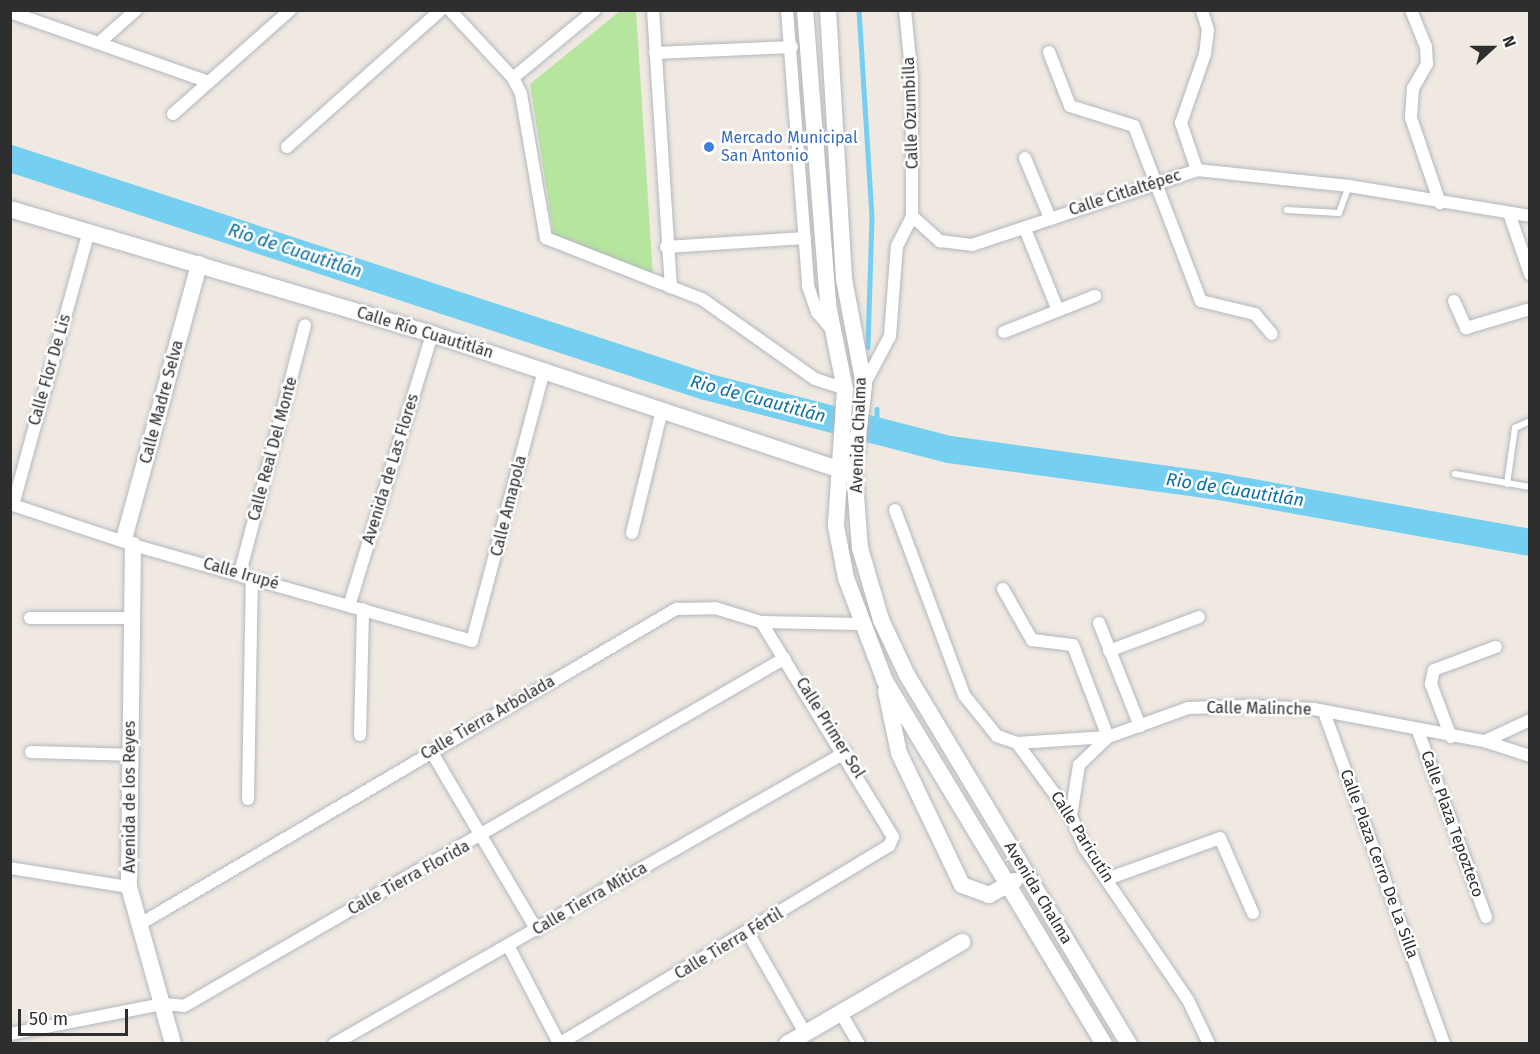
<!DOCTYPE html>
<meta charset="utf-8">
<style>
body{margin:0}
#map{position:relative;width:1540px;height:1054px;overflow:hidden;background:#efe9e1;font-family:"Fira Sans",sans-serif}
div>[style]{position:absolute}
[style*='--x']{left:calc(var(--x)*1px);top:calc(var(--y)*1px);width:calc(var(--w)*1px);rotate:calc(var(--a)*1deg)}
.green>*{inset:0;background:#b6e59e}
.stream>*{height:4.5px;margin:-2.25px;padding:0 2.25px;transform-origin:2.25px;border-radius:2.25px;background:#75cff0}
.river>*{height:27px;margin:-13.5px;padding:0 13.5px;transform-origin:13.5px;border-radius:13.5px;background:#75cff0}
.roads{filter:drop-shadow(0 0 2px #b4b7c1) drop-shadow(0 0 2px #b4b7c1)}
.lane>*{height:6px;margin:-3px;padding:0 3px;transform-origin:3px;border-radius:3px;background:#fff}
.street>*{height:12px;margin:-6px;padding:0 6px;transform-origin:6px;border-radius:6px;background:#fff}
.secondary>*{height:16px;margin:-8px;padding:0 8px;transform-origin:8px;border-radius:8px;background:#fff}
.dots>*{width:16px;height:16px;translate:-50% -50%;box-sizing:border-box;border:3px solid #fff;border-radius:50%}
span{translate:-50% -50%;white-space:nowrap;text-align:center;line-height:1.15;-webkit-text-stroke:5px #fff;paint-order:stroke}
.street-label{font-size:16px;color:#2e2e2e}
.shop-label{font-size:16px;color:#366cbe}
.left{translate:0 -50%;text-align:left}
.water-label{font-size:18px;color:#0d6fa3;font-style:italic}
.frame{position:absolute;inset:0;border:12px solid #2e2e2e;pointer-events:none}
.north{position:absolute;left:1462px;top:18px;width:60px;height:60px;-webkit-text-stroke:4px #fff;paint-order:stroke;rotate:69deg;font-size:16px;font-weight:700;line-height:24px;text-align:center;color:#2e2e2e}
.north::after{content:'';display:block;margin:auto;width:21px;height:27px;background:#2e2e2e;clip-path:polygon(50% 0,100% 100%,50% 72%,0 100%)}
.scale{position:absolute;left:18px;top:1009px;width:110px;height:27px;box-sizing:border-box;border:3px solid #2e2e2e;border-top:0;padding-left:8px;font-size:18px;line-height:21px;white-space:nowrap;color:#2e2e2e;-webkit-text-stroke:4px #fff;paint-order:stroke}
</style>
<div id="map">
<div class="green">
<div style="clip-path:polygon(620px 11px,636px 11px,653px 278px,554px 237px,530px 84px)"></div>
</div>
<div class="stream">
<div style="--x:859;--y:10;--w:208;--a:86.4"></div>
<div style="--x:872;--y:218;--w:129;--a:91.8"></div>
<div style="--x:877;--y:409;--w:21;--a:90"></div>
</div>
<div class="river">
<div style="--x:10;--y:158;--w:731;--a:18.16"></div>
<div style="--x:705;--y:386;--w:252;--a:14.5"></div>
<div style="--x:949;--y:449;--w:266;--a:7.8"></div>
<div style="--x:1213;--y:485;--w:322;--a:10.2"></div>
</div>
<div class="roads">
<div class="lane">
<div style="--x:1287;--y:210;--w:52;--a:3.3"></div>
<div style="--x:1339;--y:213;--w:29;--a:-70"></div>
<div style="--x:1455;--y:474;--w:76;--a:9.8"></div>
<div style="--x:1507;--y:484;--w:57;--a:-81.9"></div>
<div style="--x:1515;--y:428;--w:17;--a:-25"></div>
</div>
<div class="street">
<div style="--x:450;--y:10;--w:93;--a:47.2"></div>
<div style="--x:513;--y:78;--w:18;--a:63"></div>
<div style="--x:521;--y:94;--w:146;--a:80.2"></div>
<div style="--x:546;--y:238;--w:168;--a:21.4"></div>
<div style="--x:702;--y:299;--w:138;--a:35.3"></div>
<div style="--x:815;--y:379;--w:32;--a:18"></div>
<div style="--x:653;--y:10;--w:278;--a:86.3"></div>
<div style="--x:787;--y:10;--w:277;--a:85.6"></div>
<div style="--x:808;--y:286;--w:28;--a:71"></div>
<div style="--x:817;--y:312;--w:25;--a:50"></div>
<div style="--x:1411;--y:10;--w:40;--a:68"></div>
<div style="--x:1426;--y:47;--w:17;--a:87"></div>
<div style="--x:1427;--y:64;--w:28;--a:120"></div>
<div style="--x:1413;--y:88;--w:30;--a:94"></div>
<div style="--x:1411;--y:118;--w:90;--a:71.2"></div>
<div style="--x:10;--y:12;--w:211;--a:19.4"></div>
<div style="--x:100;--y:42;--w:48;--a:-41.6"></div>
<div style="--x:1049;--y:52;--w:58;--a:68.7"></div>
<div style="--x:1070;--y:106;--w:67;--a:17.4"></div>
<div style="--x:1134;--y:126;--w:187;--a:69.1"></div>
<div style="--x:1201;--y:301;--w:56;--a:13.5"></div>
<div style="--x:1255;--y:314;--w:26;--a:50"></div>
<div style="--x:655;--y:53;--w:137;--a:-2.5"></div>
<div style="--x:513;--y:78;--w:107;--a:-39.7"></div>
<div style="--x:173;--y:114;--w:157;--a:-41.6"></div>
<div style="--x:287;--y:147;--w:206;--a:-41.7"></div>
<div style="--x:1025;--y:158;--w:65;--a:67.4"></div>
<div style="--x:1197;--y:170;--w:50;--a:-108.8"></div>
<div style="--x:1181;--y:123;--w:73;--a:-70.8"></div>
<div style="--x:1205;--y:54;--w:24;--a:-83"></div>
<div style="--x:1208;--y:30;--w:21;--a:-107"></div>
<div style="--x:1509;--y:213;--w:65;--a:71"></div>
<div style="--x:912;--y:216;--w:38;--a:42"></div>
<div style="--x:940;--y:241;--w:32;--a:7"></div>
<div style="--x:972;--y:245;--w:237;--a:-18.4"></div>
<div style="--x:1197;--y:170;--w:153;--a:6"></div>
<div style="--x:1349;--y:186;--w:183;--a:9.4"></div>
<div style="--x:1025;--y:229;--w:85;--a:67.9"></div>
<div style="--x:666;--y:247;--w:139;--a:-3.7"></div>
<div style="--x:1454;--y:301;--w:30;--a:66"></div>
<div style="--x:1466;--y:328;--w:67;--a:-16.5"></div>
<div style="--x:1004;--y:332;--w:98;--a:-21.6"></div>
<div style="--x:864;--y:385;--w:55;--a:-62"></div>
<div style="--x:890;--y:336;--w:90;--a:-85.6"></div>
<div style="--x:897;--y:246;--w:34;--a:-63"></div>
<div style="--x:912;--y:216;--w:137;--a:-90"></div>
<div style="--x:912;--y:79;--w:69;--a:-95.8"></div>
<div style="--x:10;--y:504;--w:130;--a:18.4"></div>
<div style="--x:133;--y:545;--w:352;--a:15.8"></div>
<div style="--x:472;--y:641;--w:280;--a:-75.1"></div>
<div style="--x:13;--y:505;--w:280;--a:-74.5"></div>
<div style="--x:895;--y:510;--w:197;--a:69.5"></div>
<div style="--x:964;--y:695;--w:53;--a:51.2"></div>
<div style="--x:997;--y:736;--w:21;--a:19"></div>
<div style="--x:1017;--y:743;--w:91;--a:53.5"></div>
<div style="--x:1071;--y:816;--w:34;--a:67"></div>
<div style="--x:1084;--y:847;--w:185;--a:55.8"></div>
<div style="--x:1188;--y:1000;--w:49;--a:64.5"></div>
<div style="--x:632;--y:533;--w:122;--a:-76.3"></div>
<div style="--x:240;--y:573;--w:256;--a:-75.3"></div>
<div style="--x:1003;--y:589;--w:59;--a:60.4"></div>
<div style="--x:1032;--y:640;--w:41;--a:7"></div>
<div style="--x:1073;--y:645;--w:98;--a:69.2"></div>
<div style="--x:350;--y:603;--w:281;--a:-73"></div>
<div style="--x:30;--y:618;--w:99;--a:0"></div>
<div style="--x:1099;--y:623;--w:111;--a:68.3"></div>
<div style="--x:1109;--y:651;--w:96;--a:-20.7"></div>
<div style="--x:1324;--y:712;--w:353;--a:70.1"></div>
<div style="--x:1418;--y:731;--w:198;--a:69.9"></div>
<div style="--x:360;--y:735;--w:126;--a:-88.6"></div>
<div style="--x:1451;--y:737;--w:57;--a:-110.7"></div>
<div style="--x:1431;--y:684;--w:14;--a:-78"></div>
<div style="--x:1434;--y:670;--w:66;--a:-20.4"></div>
<div style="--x:1485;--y:741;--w:50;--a:-25"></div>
<div style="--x:1017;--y:743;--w:91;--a:-3.8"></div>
<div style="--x:1108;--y:737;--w:85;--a:-19.9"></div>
<div style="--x:1188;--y:708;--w:59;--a:-1.9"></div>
<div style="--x:1247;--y:706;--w:67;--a:2.6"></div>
<div style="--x:1314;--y:709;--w:173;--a:10.7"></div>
<div style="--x:1484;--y:741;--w:48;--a:18.1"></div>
<div style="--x:431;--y:751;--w:208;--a:59.4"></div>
<div style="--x:31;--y:752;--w:99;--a:1.7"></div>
<div style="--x:248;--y:799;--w:221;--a:-89"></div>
<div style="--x:1071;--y:816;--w:52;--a:-81.1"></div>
<div style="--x:1079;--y:765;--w:40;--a:-44"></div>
<div style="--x:10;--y:868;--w:121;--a:9.1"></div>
<div style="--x:1107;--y:879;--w:120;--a:-19.9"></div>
<div style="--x:1220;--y:838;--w:82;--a:66.3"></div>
<div style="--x:140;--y:924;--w:622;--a:-30.44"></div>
<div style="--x:676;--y:609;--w:39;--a:-1"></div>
<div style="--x:715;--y:608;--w:48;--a:16.9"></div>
<div style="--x:761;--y:622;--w:100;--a:1.1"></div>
<div style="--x:748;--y:933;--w:115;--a:60.3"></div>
<div style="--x:509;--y:947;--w:108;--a:62.5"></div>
<div style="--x:842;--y:1015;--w:34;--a:60"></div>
<div style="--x:10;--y:1034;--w:156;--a:-11.1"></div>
<div style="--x:163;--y:1004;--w:21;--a:5"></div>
<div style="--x:184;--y:1006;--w:694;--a:-30.07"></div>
<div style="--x:334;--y:1044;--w:589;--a:-29.7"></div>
<div style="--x:559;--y:1044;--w:385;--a:-31"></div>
<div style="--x:889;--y:846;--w:10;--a:-66"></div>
<div style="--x:893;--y:837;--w:252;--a:-121.5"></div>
</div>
<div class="secondary">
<div style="--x:805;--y:10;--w:296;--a:85.5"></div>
<div style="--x:828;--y:305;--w:86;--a:78.6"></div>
<div style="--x:845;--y:389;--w:137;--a:93.8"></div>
<div style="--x:836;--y:526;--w:53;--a:79.1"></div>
<div style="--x:846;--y:578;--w:110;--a:69.3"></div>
<div style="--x:885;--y:681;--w:424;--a:58.9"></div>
<div style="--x:828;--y:10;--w:269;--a:86.6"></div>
<div style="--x:844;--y:279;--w:108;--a:79.3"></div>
<div style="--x:864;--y:385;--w:86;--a:96.7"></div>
<div style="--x:854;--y:470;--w:78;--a:85.6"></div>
<div style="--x:860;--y:548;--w:75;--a:73.7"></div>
<div style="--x:881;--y:620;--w:61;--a:64.7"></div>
<div style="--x:907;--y:675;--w:431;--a:59"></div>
<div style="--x:10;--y:209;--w:440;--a:16.5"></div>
<div style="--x:432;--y:334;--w:427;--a:18.4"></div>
<div style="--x:124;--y:539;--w:285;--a:-74.7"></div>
<div style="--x:133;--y:545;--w:342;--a:90.7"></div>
<div style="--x:129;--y:887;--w:163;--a:74.3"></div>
<div style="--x:886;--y:691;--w:63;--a:78.2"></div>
<div style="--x:899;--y:753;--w:146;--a:64.5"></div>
<div style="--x:962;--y:885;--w:29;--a:20"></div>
<div style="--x:989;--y:895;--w:29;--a:-29"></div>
<div style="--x:787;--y:1044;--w:203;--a:-30.2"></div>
</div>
</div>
<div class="dots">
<div style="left:709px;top:147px;background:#3f7fe0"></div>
</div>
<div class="street-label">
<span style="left:911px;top:113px;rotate:-92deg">Calle Ozumbilla</span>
<span style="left:1125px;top:193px;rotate:-18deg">Calle Citlaltépec</span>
<span style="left:425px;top:333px;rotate:17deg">Calle Río Cuautitlán</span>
<span style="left:50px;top:370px;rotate:-74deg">Calle Flor De Lis</span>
<span style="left:162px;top:402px;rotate:-75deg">Calle Madre Selva</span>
<span style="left:859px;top:435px;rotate:-88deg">Avenida Chalma</span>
<span style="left:273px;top:449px;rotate:-75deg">Calle Real Del Monte</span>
<span style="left:391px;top:469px;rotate:-73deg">Avenida de Las Flores</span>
<span style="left:509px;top:506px;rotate:-76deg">Calle Amapola</span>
<span style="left:241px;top:574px;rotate:16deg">Calle Irupé</span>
<span style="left:1259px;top:709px;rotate:1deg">Calle Malinche</span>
<span style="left:488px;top:718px;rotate:-30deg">Calle Tierra Arbolada</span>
<span style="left:830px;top:728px;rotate:58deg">Calle Primer Sol</span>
<span style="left:130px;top:797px;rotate:-90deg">Avenida de los Reyes</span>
<span style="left:1452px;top:824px;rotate:70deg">Calle Plaza Tepozteco</span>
<span style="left:1082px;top:837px;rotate:58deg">Calle Paricutín</span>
<span style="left:1379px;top:864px;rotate:70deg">Calle Plaza Cerro De La Silla</span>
<span style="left:409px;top:878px;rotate:-29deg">Calle Tierra Florida</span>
<span style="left:1038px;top:893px;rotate:59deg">Avenida Chalma</span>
<span style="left:590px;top:899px;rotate:-30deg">Calle Tierra Mítica</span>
<span style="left:729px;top:944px;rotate:-31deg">Calle Tierra Fértil</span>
</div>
<div class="shop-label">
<span class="left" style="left:721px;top:147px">Mercado Municipal<br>San Antonio</span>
</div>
<div class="water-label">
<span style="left:295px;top:251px;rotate:18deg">Rio de Cuautitlán</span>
<span style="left:758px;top:399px;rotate:15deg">Rio de Cuautitlán</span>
<span style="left:1235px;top:490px;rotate:9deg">Rio de Cuautitlán</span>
</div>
<div class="frame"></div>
<div class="north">N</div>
<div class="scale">50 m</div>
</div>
